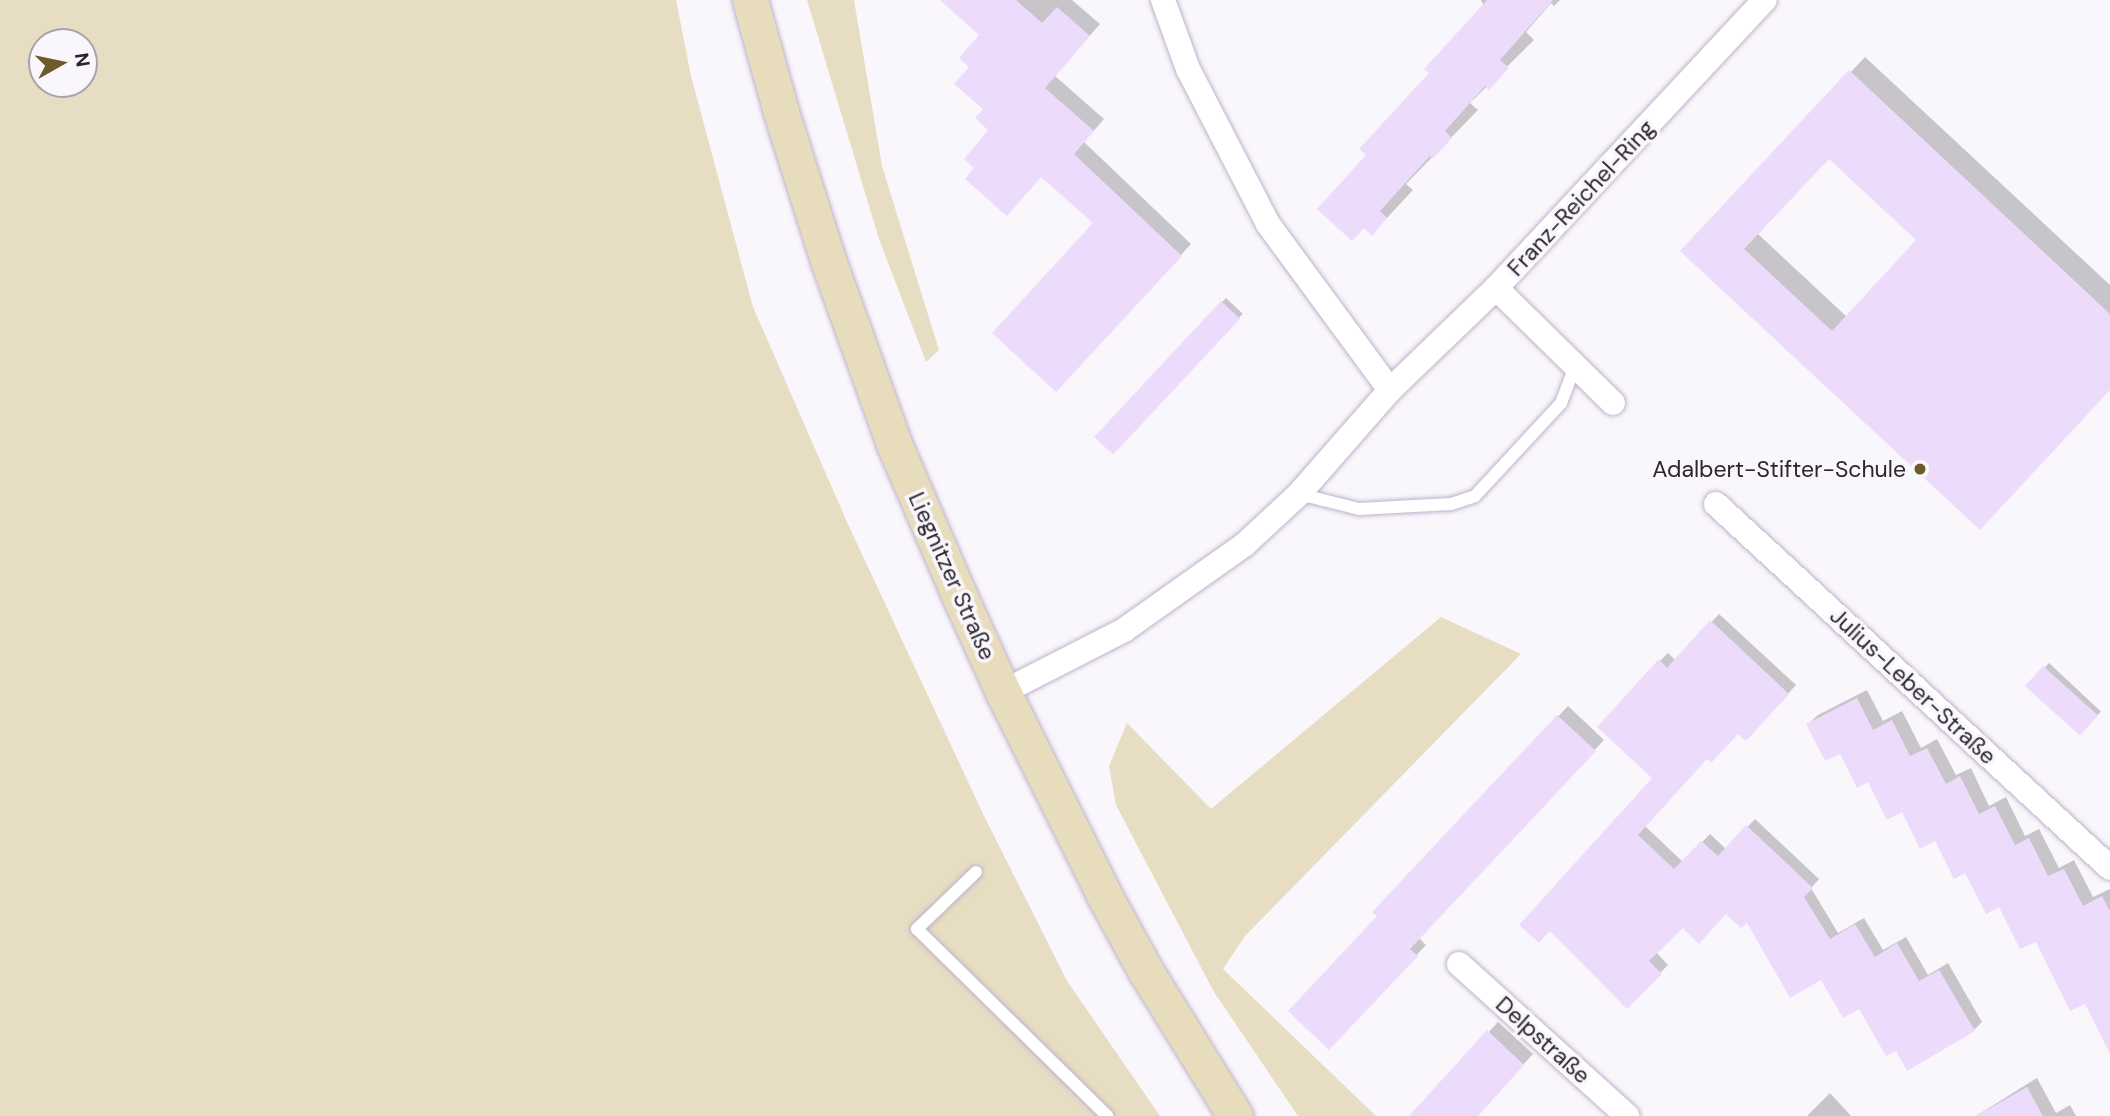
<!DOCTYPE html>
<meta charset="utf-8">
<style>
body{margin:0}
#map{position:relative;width:2110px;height:1116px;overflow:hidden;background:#f9f7fc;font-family:"DM Sans",sans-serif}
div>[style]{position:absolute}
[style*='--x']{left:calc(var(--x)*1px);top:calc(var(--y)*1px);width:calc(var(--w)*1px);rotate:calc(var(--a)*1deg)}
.green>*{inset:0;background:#e7ddc3}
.shadow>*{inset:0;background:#0003;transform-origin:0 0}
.building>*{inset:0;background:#ecdbfb;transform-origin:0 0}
.roads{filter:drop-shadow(0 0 2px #bfb2cc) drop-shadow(0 0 2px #bfb2cc)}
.lane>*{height:12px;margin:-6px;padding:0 6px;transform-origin:6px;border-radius:6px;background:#fff}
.street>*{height:24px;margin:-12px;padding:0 12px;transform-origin:12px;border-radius:12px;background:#fff}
.secondary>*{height:35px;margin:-17.5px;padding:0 17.5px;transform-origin:17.5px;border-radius:17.5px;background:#e7ddbc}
.dots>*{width:19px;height:19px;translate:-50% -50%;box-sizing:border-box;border:4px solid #f9f7fc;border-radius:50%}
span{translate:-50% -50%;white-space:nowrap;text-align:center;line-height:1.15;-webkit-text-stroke:7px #f9f7fc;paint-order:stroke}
.street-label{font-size:23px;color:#2a252f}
.poi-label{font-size:23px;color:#2a252f}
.right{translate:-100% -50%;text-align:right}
.north{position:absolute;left:28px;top:28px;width:70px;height:70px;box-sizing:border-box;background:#f9f7fc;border:2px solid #a6a3aa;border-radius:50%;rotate:81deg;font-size:19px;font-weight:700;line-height:28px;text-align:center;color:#2a252f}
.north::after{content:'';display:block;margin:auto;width:24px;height:32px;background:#6c5a28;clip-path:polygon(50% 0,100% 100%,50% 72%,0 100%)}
</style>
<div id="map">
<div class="green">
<div style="clip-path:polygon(evenodd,0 0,676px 0,691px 76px,753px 307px,847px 522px,984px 816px,1067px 981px,1160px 1116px,0 1116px,0 0,42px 42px,84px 42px,84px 84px,42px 84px,42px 42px)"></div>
<div style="clip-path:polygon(807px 0,854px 0,882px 166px,939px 350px,926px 362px,879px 239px)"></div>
<div style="clip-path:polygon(1441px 617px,1521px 654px,1245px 936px,1223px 969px,1376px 1116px,1298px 1116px,1214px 992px,1116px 805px,1109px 766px,1127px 723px,1211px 809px)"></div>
</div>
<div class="shadow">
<div style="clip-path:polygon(942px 0,1072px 0,1100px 24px,1055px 76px,1104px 119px,1084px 142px,1191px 244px,1067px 379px,1095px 223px,1041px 175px,976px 168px,991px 130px,972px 67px,981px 35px)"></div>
<div style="clip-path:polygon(1481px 0,1560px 0,1554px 6px,1551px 3px,1526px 32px,1534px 40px,1470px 103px,1478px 110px,1406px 184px,1413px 190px,1372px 234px,1369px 155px,1484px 6px)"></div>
<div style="clip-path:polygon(evenodd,1865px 57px,2110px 285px,2110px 389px,1995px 513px,1683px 251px,1865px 57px,1829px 157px,1919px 240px,1847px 317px,1758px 234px,1829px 157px)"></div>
<div style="left:1226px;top:298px;width:23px;height:190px;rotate:43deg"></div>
<div style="clip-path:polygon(1719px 614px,1796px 685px,1754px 731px,1739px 732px,1707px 757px,1645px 826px,1683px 862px,1710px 834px,1726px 849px,1755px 819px,1819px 879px,1811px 888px,1838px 933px,1864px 918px,1883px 950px,1906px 937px,1928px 975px,1948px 963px,1982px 1022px,1974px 1030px,1897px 1048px,1860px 1006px,1747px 920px,1727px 912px,1683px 926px,1656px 952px,1668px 965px,1627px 1006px,1551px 929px,1655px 778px,1660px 661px,1668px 653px,1676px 661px)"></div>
<div style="left:2049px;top:663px;width:71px;height:31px;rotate:43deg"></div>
<div style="clip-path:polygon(1867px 690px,1883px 721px,1902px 711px,1921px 748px,1937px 739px,1956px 775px,1971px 768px,1989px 806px,2006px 797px,2025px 836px,2039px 829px,2059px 868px,2074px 860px,2093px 897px,2110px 889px,2110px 1032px,2036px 940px,1936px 839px,1808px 724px,1818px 715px)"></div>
<div style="clip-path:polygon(1568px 706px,1604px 740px,1419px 938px,1426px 945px,1339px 1038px,1379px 916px,1374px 912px)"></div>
<div style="clip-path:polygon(1498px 1022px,1533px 1054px,1476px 1116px,1411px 1116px)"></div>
<div style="clip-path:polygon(2037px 1078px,2056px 1113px,2070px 1105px,2076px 1116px,1976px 1116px)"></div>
<div style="clip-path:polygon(1830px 1093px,1851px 1116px,1807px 1116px)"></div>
</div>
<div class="building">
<div style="clip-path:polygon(940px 0,1016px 0,1042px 23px,1057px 7px,1090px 36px,1045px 88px,1094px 131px,1074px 154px,1182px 256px,1056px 392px,992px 333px,1093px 223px,1041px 177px,1007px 216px,965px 179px,974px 168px,964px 159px,988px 130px,975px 118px,983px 109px,954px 84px,969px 67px,959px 58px,979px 35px)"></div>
<div style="clip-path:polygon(1487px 0,1553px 0,1500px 60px,1509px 68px,1489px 90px,1485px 86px,1445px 131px,1452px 138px,1433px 159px,1430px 156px,1380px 211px,1387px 218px,1372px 236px,1364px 228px,1352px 241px,1317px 209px,1366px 155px,1359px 149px,1429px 73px,1424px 69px)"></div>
<div style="clip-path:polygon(evenodd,1849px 70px,2110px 314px,2110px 390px,1980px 530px,1680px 251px,1849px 70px,1829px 159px,1916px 240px,1832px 331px,1744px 249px,1829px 159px)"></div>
<div style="left:1221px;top:301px;width:26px;height:186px;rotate:43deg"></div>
<div style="clip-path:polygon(1710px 620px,1789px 694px,1746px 741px,1738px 734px,1711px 763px,1707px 759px,1638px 835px,1674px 869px,1701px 841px,1718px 856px,1746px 825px,1813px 888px,1804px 897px,1830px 939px,1855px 924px,1875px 957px,1897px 943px,1919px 981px,1939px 970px,1975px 1031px,1907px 1071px,1896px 1051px,1886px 1056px,1859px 1009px,1843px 1018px,1821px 980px,1790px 998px,1747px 923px,1741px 928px,1726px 914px,1699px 944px,1683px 928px,1649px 961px,1662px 974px,1627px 1009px,1550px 931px,1539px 943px,1519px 925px,1652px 778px,1597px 727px,1659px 659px,1667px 668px)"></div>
<div style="left:2043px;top:666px;width:74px;height:27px;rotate:42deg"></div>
<div style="clip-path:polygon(1857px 698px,1873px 730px,1892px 720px,1910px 756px,1927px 748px,1946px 784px,1960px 776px,1979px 814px,1995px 806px,2015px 845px,2029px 838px,2048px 876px,2064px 869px,2083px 906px,2102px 896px,2110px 911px,2110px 1054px,2085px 1004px,2070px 1011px,2036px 942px,2020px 949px,1999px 907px,1986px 914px,1965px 873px,1954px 879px,1935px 841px,1920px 849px,1902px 812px,1887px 820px,1868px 782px,1857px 788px,1840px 754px,1825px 761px,1806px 724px)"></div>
<div style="clip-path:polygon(1557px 715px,1596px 751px,1410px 949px,1418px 956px,1329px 1050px,1288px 1011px,1377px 916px,1372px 912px)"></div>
<div style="clip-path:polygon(1487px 1030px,1524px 1065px,1478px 1116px,1409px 1116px)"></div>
<div style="clip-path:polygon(2027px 1087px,2043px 1116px,1976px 1116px)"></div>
</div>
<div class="roads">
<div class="lane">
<div style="--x:1299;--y:494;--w:62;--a:14"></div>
<div style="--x:1359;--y:509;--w:92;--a:-3.1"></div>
<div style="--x:1451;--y:504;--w:25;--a:-18"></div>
<div style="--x:1475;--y:496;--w:127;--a:-47.2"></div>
<div style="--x:1561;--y:403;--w:40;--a:-69"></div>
<div style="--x:976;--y:872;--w:82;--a:136"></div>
<div style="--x:917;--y:929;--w:267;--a:44.5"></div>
</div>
<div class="street">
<div style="--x:1163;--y:0;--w:73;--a:70.1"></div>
<div style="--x:1188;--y:69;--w:174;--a:62.7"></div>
<div style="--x:1268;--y:224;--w:206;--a:53.7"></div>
<div style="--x:1496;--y:288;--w:164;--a:44.5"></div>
<div style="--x:1716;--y:504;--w:536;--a:42.73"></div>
<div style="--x:1003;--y:692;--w:136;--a:-27.1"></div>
<div style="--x:1124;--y:630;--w:147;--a:-35.3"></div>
<div style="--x:1244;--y:545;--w:75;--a:-42.8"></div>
<div style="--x:1299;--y:494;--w:138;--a:-48.8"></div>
<div style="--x:1390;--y:390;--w:147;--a:-43.9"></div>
<div style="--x:1496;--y:288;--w:394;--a:-47"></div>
<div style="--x:1459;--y:964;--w:227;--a:42.1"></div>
</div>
<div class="secondary">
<div style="--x:750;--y:0;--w:116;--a:74.5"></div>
<div style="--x:781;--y:112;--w:158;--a:72.4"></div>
<div style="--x:829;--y:263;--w:192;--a:70.2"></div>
<div style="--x:894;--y:444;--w:164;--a:66.7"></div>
<div style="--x:959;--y:595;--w:107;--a:65.6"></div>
<div style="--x:1003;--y:692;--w:227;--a:63.5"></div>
<div style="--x:1104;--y:895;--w:85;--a:61.3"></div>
<div style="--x:1145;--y:970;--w:172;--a:58.3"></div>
</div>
</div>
<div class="dots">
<div style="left:1920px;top:469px;background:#6c5a28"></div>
</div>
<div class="street-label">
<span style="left:1581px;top:198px;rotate:-47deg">Franz-Reichel-Ring</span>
<span style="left:952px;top:576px;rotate:66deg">Liegnitzer Straße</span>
<span style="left:1913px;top:686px;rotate:43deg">Julius-Leber-Straße</span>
<span style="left:1543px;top:1040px;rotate:42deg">Delpstraße</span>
</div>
<div class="poi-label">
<span class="right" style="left:1906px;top:469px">Adalbert-Stifter-Schule</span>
</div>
<div class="north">N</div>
</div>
